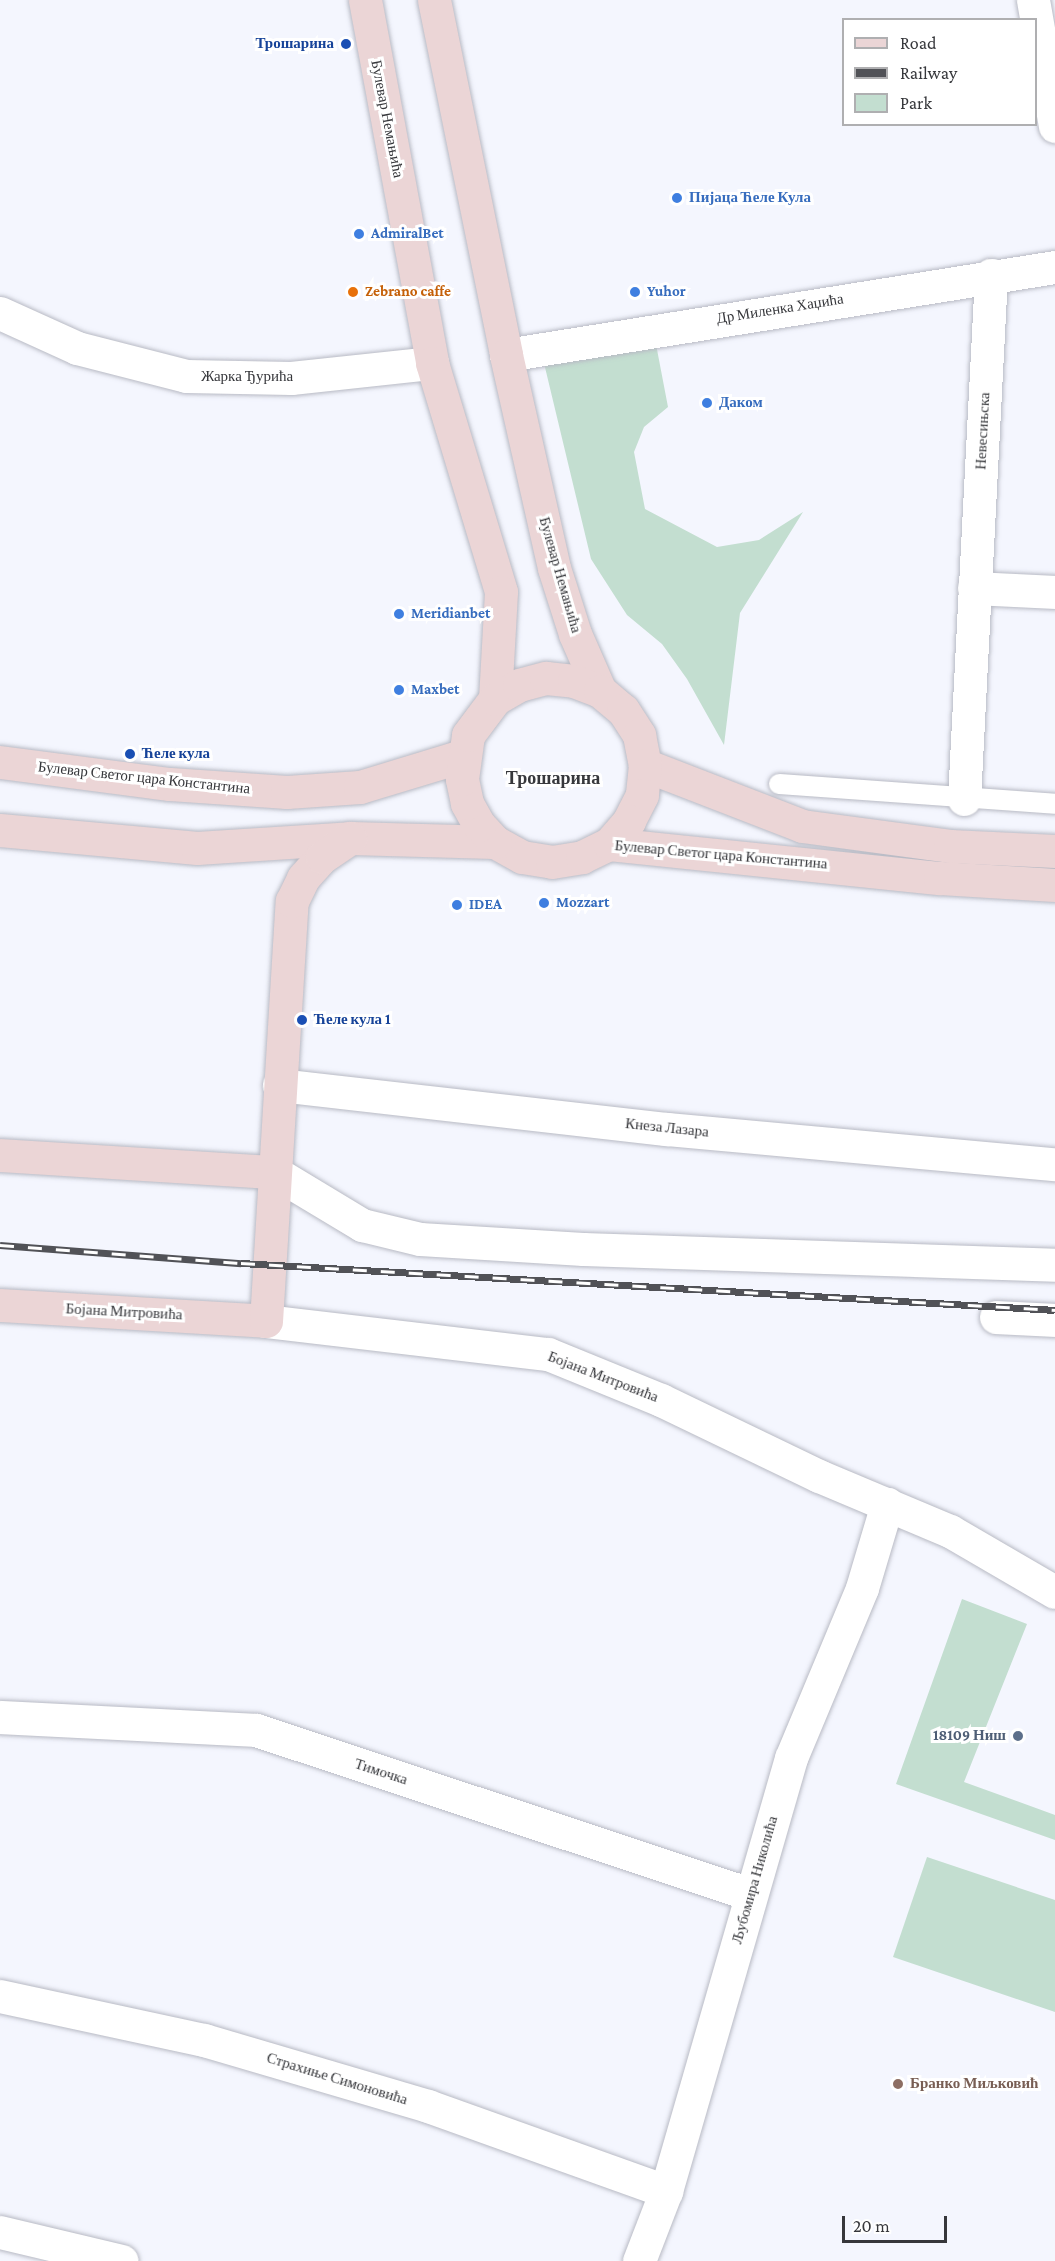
<!DOCTYPE html>
<meta charset="utf-8">
<style>
body{margin:0}
#map{position:relative;width:1055px;height:2261px;overflow:hidden;background:#f4f6fe;font-family:"Crimson Pro",serif}
div>[style]{position:absolute}
[style*='--x']{left:calc(var(--x)*1px);top:calc(var(--y)*1px);width:calc(var(--w)*1px);rotate:calc(var(--a)*1deg)}
.green>*{inset:0;background:#c3ded0}
.roads{filter:drop-shadow(0 0 2px #b8bac4) drop-shadow(0 0 2px #b8bac4)}
.lane>*{height:20px;margin:-10px;padding:0 10px;transform-origin:10px;border-radius:10px;background:#fff}
.street>*{height:33px;margin:-16.5px;padding:0 16.5px;transform-origin:16.5px;border-radius:16.5px;background:#fff}
.secondary>*{height:33px;margin:-16.5px;padding:0 16.5px;transform-origin:16.5px;border-radius:16.5px;background:#ebd5d6}
.rail>*{height:7px;margin-top:-3.5px;transform-origin:0;background:repeating-linear-gradient(90deg,#fff 0 14px,#515257 0 28px);box-sizing:border-box;border-block:2px solid #515257}
.dots>*{width:16px;height:16px;translate:-50% -50%;box-sizing:border-box;border:3px solid #fff;border-radius:50%}
span{translate:-50% -50%;white-space:nowrap;text-align:center;line-height:1.15;-webkit-text-stroke:6px #fff;paint-order:stroke}
.transit-label{font-size:15px;color:#164399;font-weight:700}
.right{translate:-100% -50%;text-align:right}
.left{translate:0 -50%;text-align:left}
.street-label{font-size:15px;color:#36373b}
.shop-label{font-size:15px;color:#366cbe;font-weight:700}
.food-label{font-size:15px;color:#c56008;font-weight:700}
.service-label{font-size:15px;color:#4e5e75;font-weight:700}
.education-label{font-size:15px;color:#785e54;font-weight:700}
.quarter-label{font-size:18px;color:#36373b;font-weight:700}
.legend{position:absolute;left:842px;top:18px;width:195px;height:108px;box-sizing:border-box;background:#fff;border:2px solid #afafb1;margin:0;padding:8px 10px;list-style:none;font-size:18px;color:#36373b}
.legend li{display:flex;align-items:center;gap:12px;height:30px}
.legend b{width:30px;border:2px solid #afafb1}
.scale{position:absolute;left:842px;top:2216px;width:105px;height:27px;box-sizing:border-box;border:3px solid #36373b;border-top:0;padding-left:8px;font-size:18px;line-height:21px;white-space:nowrap;color:#36373b;-webkit-text-stroke:4px #fff;paint-order:stroke}
</style>
<div id="map">
<div class="green">
<div style="clip-path:polygon(655px 339px,668px 407px,644px 427px,634px 452px,645px 509px,717px 547px,759px 540px,803px 512px,740px 613px,724px 745px,687px 679px,662px 644px,627px 615px,591px 559px,543px 359px)"></div>
<div style="clip-path:polygon(962px 1599px,1027px 1624px,964px 1782px,1055px 1815px,1055px 1840px,896px 1784px)"></div>
<div style="clip-path:polygon(927px 1857px,1055px 1900px,1055px 2012px,893px 1957px)"></div>
</div>
<div class="roads">
<div class="lane">
<div style="--x:779;--y:784;--w:277;--a:4.1"></div>
</div>
<div class="street">
<div style="--x:1033;--y:0;--w:128;--a:80.1"></div>
<div style="--x:0;--y:313;--w:85;--a:24.4"></div>
<div style="--x:77;--y:348;--w:113;--a:14.4"></div>
<div style="--x:186;--y:376;--w:105;--a:1.1"></div>
<div style="--x:291;--y:378;--w:142;--a:-6.1"></div>
<div style="--x:506;--y:355;--w:556;--a:-9.11"></div>
<div style="--x:974;--y:588;--w:81;--a:2.8"></div>
<div style="--x:964;--y:799;--w:525;--a:-87.05"></div>
<div style="--x:279;--y:1085;--w:390;--a:6.5"></div>
<div style="--x:667;--y:1129;--w:390;--a:5.2"></div>
<div style="--x:274;--y:1172;--w:103;--a:31.1"></div>
<div style="--x:362;--y:1225;--w:60;--a:13.6"></div>
<div style="--x:420;--y:1239;--w:163;--a:3.5"></div>
<div style="--x:583;--y:1249;--w:472;--a:1.9"></div>
<div style="--x:996;--y:1317;--w:59;--a:2.9"></div>
<div style="--x:266;--y:1321;--w:284;--a:6.7"></div>
<div style="--x:548;--y:1354;--w:122;--a:22.2"></div>
<div style="--x:661;--y:1400;--w:175;--a:25.7"></div>
<div style="--x:819;--y:1476;--w:142;--a:22.8"></div>
<div style="--x:950;--y:1531;--w:121;--a:30.2"></div>
<div style="--x:0;--y:1717;--w:256;--a:2.9"></div>
<div style="--x:256;--y:1730;--w:521;--a:18.37"></div>
<div style="--x:0;--y:1996;--w:209;--a:12.2"></div>
<div style="--x:204;--y:2040;--w:234;--a:16.4"></div>
<div style="--x:428;--y:2106;--w:253;--a:19.7"></div>
<div style="--x:0;--y:2232;--w:125;--a:13.4"></div>
<div style="--x:639;--y:2261;--w:75;--a:-68.9"></div>
<div style="--x:666;--y:2191;--w:451;--a:-73.9"></div>
<div style="--x:791;--y:1758;--w:184;--a:-67.3"></div>
<div style="--x:862;--y:1588;--w:88;--a:-73.4"></div>
</div>
<div class="secondary">
<div style="--x:365;--y:0;--w:369;--a:79.5"></div>
<div style="--x:432;--y:363;--w:239;--a:73.2"></div>
<div style="--x:501;--y:592;--w:107;--a:93.2"></div>
<div style="--x:434;--y:0;--w:362;--a:78.5"></div>
<div style="--x:506;--y:355;--w:218;--a:77.3"></div>
<div style="--x:554;--y:568;--w:69;--a:72.3"></div>
<div style="--x:575;--y:634;--w:62;--a:66.3"></div>
<div style="--x:0;--y:762;--w:171;--a:7.4"></div>
<div style="--x:170;--y:784;--w:117;--a:3.9"></div>
<div style="--x:287;--y:792;--w:73;--a:-3.9"></div>
<div style="--x:360;--y:787;--w:107;--a:-16.9"></div>
<div style="--x:645;--y:765;--w:168;--a:21.2"></div>
<div style="--x:802;--y:826;--w:149;--a:7.7"></div>
<div style="--x:950;--y:846;--w:105;--a:2.7"></div>
<div style="--x:0;--y:830;--w:198;--a:5.2"></div>
<div style="--x:197;--y:848;--w:153;--a:-3.7"></div>
<div style="--x:350;--y:838;--w:145;--a:1.6"></div>
<div style="--x:495;--y:842;--w:31;--a:29"></div>
<div style="--x:522;--y:857;--w:30;--a:9"></div>
<div style="--x:552;--y:862;--w:30;--a:-9"></div>
<div style="--x:582;--y:857;--w:30;--a:-26"></div>
<div style="--x:609;--y:844;--w:333;--a:5.9"></div>
<div style="--x:940;--y:878;--w:115;--a:3.5"></div>
<div style="--x:495;--y:842;--w:23;--a:-133"></div>
<div style="--x:479;--y:825;--w:25;--a:-119"></div>
<div style="--x:467;--y:803;--w:25;--a:-102"></div>
<div style="--x:462;--y:779;--w:44;--a:-82.2"></div>
<div style="--x:468;--y:735;--w:45;--a:-53.1"></div>
<div style="--x:495;--y:699;--w:28;--a:-30"></div>
<div style="--x:519;--y:685;--w:28;--a:-15"></div>
<div style="--x:546;--y:678;--w:28;--a:6"></div>
<div style="--x:574;--y:681;--w:28;--a:21"></div>
<div style="--x:600;--y:691;--w:30;--a:40"></div>
<div style="--x:623;--y:710;--w:30;--a:57"></div>
<div style="--x:639;--y:735;--w:31;--a:79"></div>
<div style="--x:645;--y:765;--w:30;--a:96"></div>
<div style="--x:642;--y:795;--w:29;--a:117"></div>
<div style="--x:629;--y:821;--w:30;--a:131"></div>
<div style="--x:0;--y:1155;--w:275;--a:3.6"></div>
<div style="--x:0;--y:1305;--w:266;--a:3.4"></div>
<div style="--x:266;--y:1321;--w:421;--a:-86.5"></div>
<div style="--x:292;--y:901;--w:25;--a:-64"></div>
<div style="--x:303;--y:878;--w:28;--a:-48"></div>
<div style="--x:322;--y:857;--w:34;--a:-34"></div>
</div>
</div>
<div class="rail">
<div style="--x:0;--y:1245;--w:242;--a:4.3"></div>
<div style="--x:241;--y:1263;--w:815;--a:3.3"></div>
</div>
<div class="dots">
<div style="left:346px;top:44px;background:#1a4fb4"></div>
<div style="left:677px;top:198px;background:#3f7fe0"></div>
<div style="left:359px;top:234px;background:#3f7fe0"></div>
<div style="left:353px;top:292px;background:#e8710a"></div>
<div style="left:635px;top:292px;background:#3f7fe0"></div>
<div style="left:707px;top:403px;background:#3f7fe0"></div>
<div style="left:399px;top:614px;background:#3f7fe0"></div>
<div style="left:399px;top:690px;background:#3f7fe0"></div>
<div style="left:130px;top:754px;background:#1a4fb4"></div>
<div style="left:544px;top:903px;background:#3f7fe0"></div>
<div style="left:457px;top:905px;background:#3f7fe0"></div>
<div style="left:302px;top:1020px;background:#1a4fb4"></div>
<div style="left:1018px;top:1736px;background:#5c6f8a"></div>
<div style="left:898px;top:2084px;background:#8d6e63"></div>
</div>
<div class="transit-label">
<span class="right" style="left:334px;top:44px">Трошарина</span>
<span class="left" style="left:142px;top:754px">Ћеле кула</span>
<span class="left" style="left:314px;top:1020px">Ћеле кула 1</span>
</div>
<div class="street-label">
<span style="left:387px;top:119px;rotate:79deg">Булевар Немањића</span>
<span style="left:780px;top:309px;rotate:-9deg">Др Миленка Хаџића</span>
<span style="left:247px;top:377px">Жарка Ђурића</span>
<span style="left:983px;top:431px;rotate:-87deg">Невесињска</span>
<span style="left:560px;top:575px;rotate:74deg">Булевар Немањића</span>
<span style="left:144px;top:778px;rotate:6deg">Булевар Светог цара Константина</span>
<span style="left:721px;top:855px;rotate:5deg">Булевар Светог цара Константина</span>
<span style="left:667px;top:1128px;rotate:6deg">Кнеза Лазара</span>
<span style="left:124px;top:1312px;rotate:3deg">Бојана Митровића</span>
<span style="left:603px;top:1377px;rotate:21deg">Бојана Митровића</span>
<span style="left:381px;top:1772px;rotate:18deg">Тимочка</span>
<span style="left:755px;top:1880px;rotate:-74deg">Љубомира Николића</span>
<span style="left:337px;top:2079px;rotate:17deg">Страхиње Симоновића</span>
</div>
<div class="shop-label">
<span class="left" style="left:689px;top:198px">Пијаца Ћеле Кула</span>
<span class="left" style="left:371px;top:234px">AdmiralBet</span>
<span class="left" style="left:647px;top:292px">Yuhor</span>
<span class="left" style="left:719px;top:403px">Даком</span>
<span class="left" style="left:411px;top:614px">Meridianbet</span>
<span class="left" style="left:411px;top:690px">Maxbet</span>
<span class="left" style="left:556px;top:903px">Mozzart</span>
<span class="left" style="left:469px;top:905px">IDEA</span>
</div>
<div class="food-label">
<span class="left" style="left:365px;top:292px">Zebrano caffe</span>
</div>
<div class="service-label">
<span class="right" style="left:1006px;top:1736px">18109 Ниш</span>
</div>
<div class="education-label">
<span class="left" style="left:910px;top:2084px">Бранко Миљковић</span>
</div>
<div class="quarter-label">
<span style="left:553px;top:778px">Трошарина</span>
</div>
<ul class="legend">
<li><b style="height:8px;background:#ebd5d6"></b>Road</li>
<li><b style="height:8px;background:#515257"></b>Railway</li>
<li><b style="height:16px;background:#c3ded0"></b>Park</li>
</ul>
<div class="scale">20 m</div>
</div>
